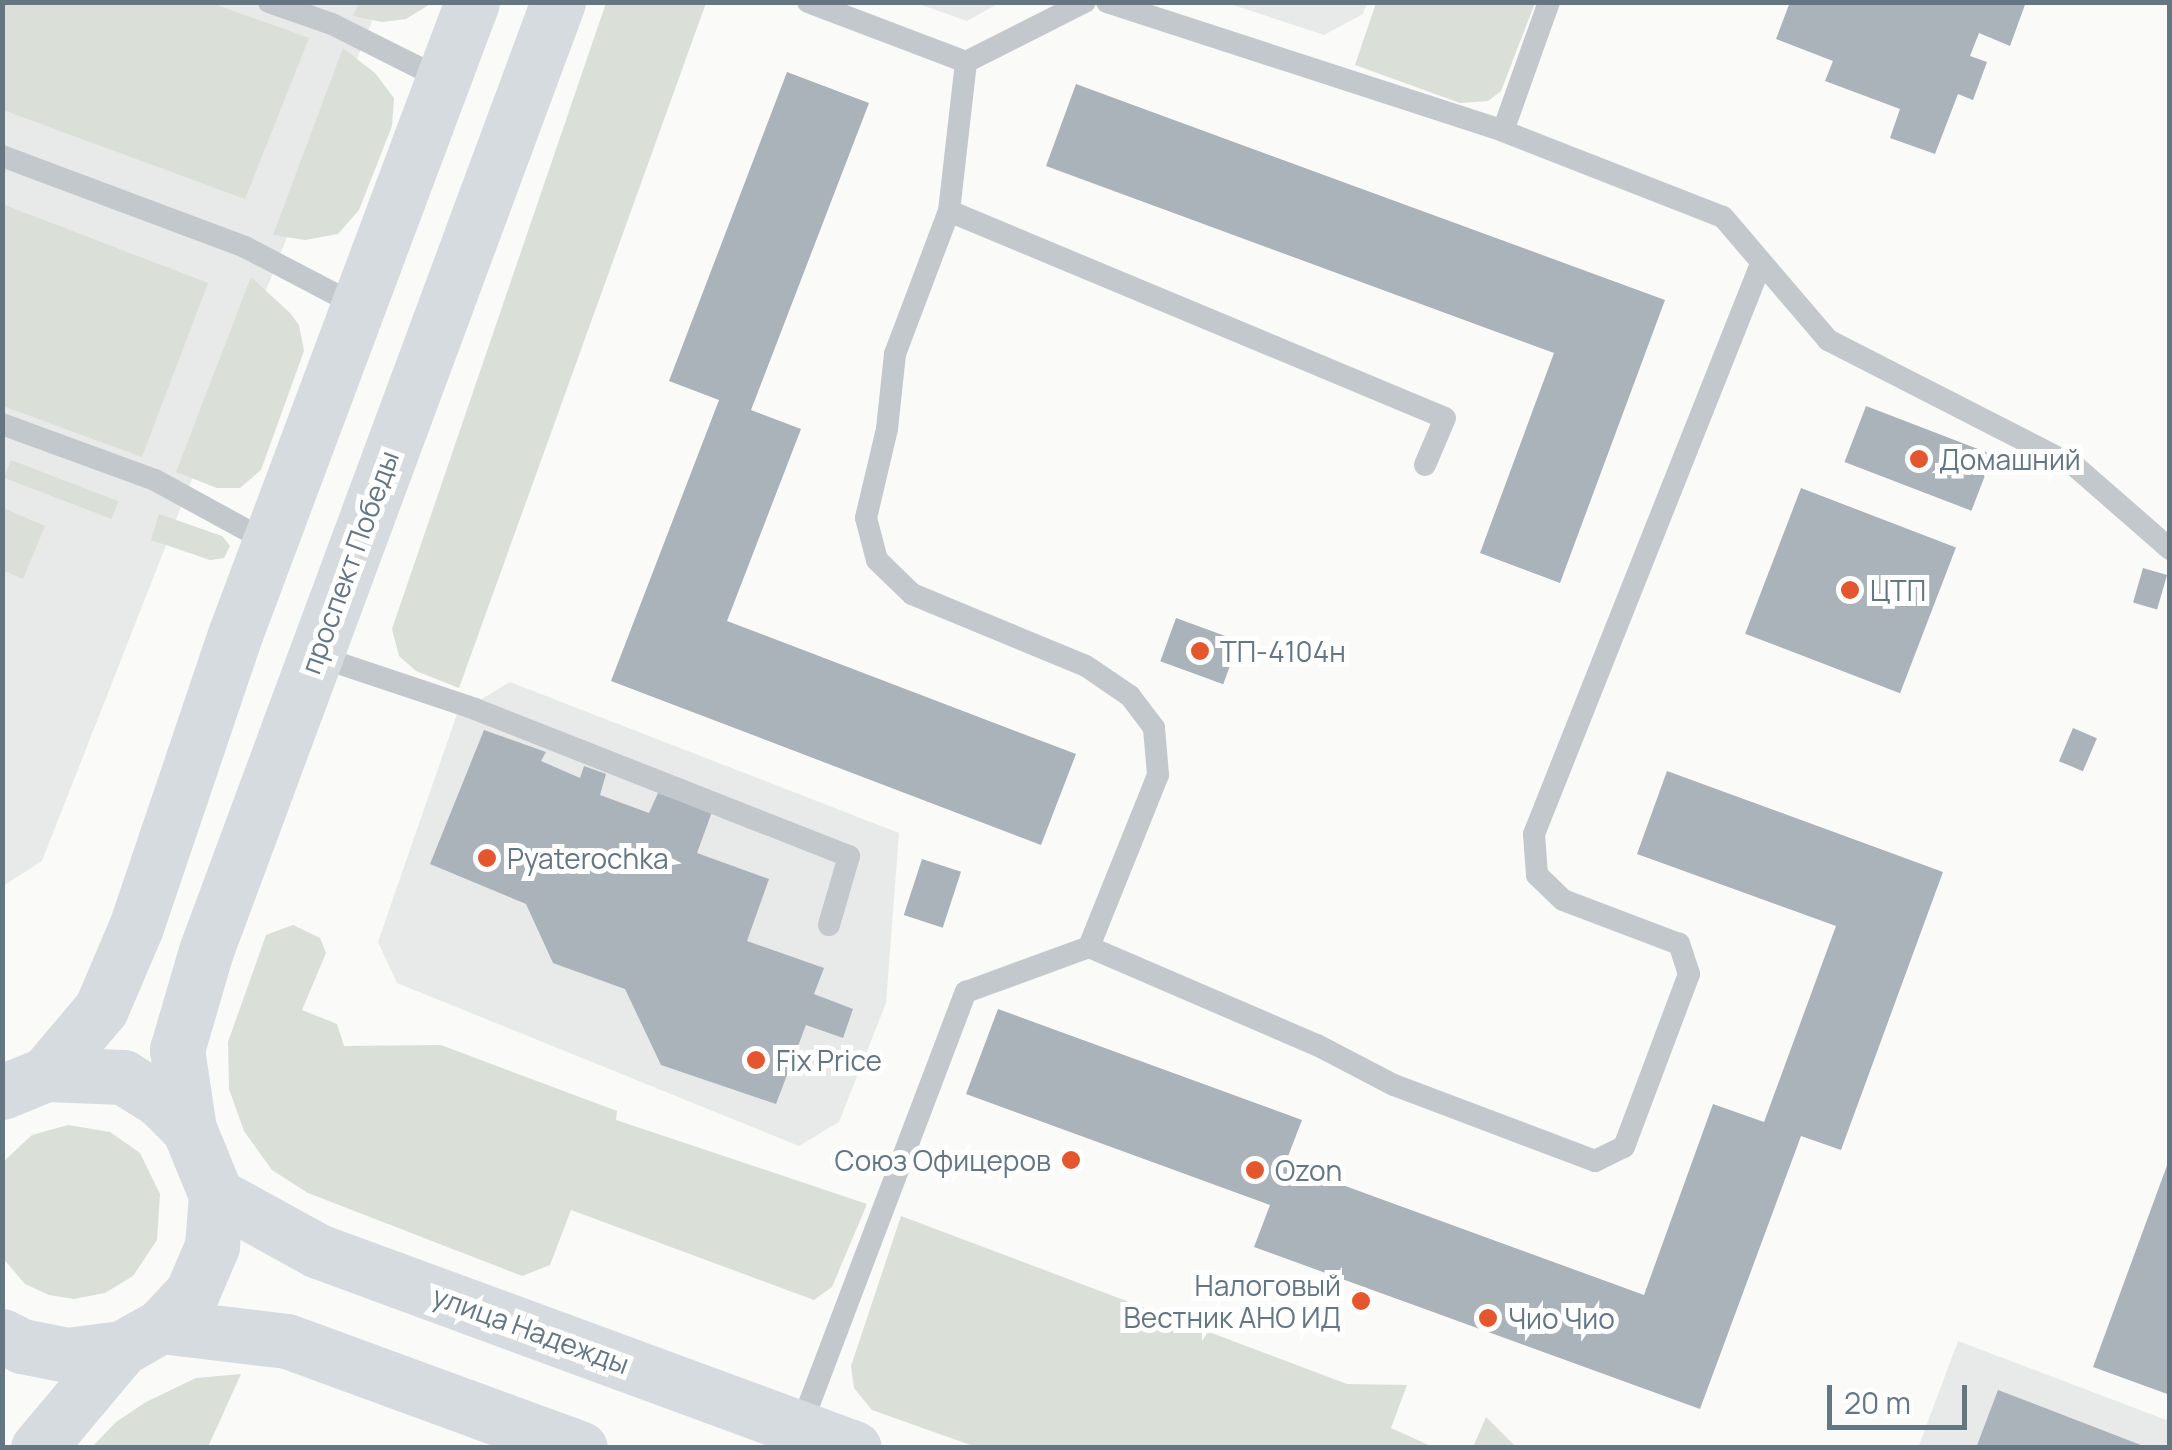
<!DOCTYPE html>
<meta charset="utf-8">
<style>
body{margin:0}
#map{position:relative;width:2172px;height:1450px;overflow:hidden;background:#fafaf8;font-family:Manrope,sans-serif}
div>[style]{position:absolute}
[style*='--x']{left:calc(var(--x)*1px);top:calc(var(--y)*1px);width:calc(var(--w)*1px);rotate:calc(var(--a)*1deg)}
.built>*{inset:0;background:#e8e9e9}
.green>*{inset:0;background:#dadfd7;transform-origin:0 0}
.building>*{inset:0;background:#aab3b9;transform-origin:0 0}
.lane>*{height:22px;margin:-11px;padding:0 11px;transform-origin:11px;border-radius:11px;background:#c3c8cc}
.secondary>*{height:55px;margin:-27.5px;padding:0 27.5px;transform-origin:27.5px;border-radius:27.5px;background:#d6dbdf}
.dots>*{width:28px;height:28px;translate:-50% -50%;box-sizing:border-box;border:5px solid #fff;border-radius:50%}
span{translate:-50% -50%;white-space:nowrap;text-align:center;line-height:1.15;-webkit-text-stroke:10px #fff;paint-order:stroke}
.poi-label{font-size:28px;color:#657683}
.left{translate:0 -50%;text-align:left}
.right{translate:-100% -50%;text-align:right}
.street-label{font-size:28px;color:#657683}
.frame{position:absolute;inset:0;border:5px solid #657683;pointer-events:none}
.scale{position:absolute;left:1827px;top:1385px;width:140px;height:45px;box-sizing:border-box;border:5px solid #657683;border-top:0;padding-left:12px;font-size:30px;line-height:35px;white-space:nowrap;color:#657683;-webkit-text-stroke:8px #fff;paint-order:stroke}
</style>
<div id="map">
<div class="built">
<div style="clip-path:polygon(3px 3px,379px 3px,42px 861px,3px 886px)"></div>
<div style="clip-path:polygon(916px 3px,999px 3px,967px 21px)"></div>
<div style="clip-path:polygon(1227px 3px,1367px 3px,1363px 14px,1324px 35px)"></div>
<div style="clip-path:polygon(510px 682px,899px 833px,886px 1003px,839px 1122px,799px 1146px,397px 983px,378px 942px,457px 714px)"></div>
<div style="clip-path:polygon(1958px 1341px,2169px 1421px,2169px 1447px,1918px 1448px)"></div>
</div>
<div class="green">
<div style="clip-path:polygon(359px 2px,432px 2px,432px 3px,406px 19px,382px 22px,353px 16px)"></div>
<div style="clip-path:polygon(2px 3px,211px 3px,309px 38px,245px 199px,3px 110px)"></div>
<div style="clip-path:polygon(606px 3px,706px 3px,459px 688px,416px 671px,399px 656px,392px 629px)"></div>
<div style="clip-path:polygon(1376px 3px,1376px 2px,1535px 3px,1501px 91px,1488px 101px,1460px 103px,1355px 65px)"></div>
<div style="clip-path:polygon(343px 48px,375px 73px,394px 98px,392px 126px,359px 210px,338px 234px,305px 240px,273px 235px)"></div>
<div style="clip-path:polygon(2px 204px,208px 283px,142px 457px,3px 406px)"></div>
<div style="clip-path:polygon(251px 277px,290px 313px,299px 325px,304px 351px,261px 470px,240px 488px,217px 488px,176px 472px)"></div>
<div style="left:11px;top:460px;width:115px;height:19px;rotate:21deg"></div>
<div style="clip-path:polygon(3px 508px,45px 526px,23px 579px,3px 570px)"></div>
<div style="clip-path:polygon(159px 514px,222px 536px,230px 546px,224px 558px,210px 560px,151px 540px)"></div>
<div style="clip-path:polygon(293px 925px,320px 938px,326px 953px,302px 1010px,337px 1024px,344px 1046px,441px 1045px,617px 1111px,616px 1120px,867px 1204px,832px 1287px,814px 1300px,571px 1210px,550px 1265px,522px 1276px,308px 1193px,272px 1170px,244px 1131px,229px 1089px,228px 1042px,266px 935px)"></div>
<div style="clip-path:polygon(68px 1125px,110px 1132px,140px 1153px,160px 1194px,157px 1240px,133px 1276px,105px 1293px,74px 1299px,49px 1295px,25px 1284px,2px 1257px,3px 1162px,32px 1135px)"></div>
<div style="clip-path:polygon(901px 1216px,1347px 1384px,1407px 1385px,1391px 1428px,1433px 1447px,976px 1447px,872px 1410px,854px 1388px,851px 1366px)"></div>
<div style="clip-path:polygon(241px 1374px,208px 1447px,92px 1447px,116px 1422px,146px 1402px,196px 1378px)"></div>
<div style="clip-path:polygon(1486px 1417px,1516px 1447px,1473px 1447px)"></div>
</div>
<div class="building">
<div style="clip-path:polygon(1790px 2px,2026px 2px,2010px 46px,1979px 33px,1970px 56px,1987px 62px,1973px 100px,1958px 94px,1935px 154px,1890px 138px,1900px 109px,1825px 81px,1833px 61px,1776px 39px)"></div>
<div style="clip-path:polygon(787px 72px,869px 103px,751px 410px,801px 429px,727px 621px,1076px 754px,1041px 845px,611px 681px,719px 400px,669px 381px)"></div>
<div style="clip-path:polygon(1076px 84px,1665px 300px,1560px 583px,1480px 553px,1554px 353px,1046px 166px)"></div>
<div style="left:1866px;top:406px;width:136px;height:60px;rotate:21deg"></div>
<div style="left:1801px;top:488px;width:166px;height:156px;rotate:21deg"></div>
<div style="left:2143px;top:568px;width:25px;height:36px;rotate:16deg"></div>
<div style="left:1176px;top:618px;width:67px;height:46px;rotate:20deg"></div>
<div style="left:2073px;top:728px;width:26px;height:36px;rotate:23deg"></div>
<div style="clip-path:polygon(484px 730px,546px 752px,541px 761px,580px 778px,584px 766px,606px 774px,600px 795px,649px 813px,658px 793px,712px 812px,697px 853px,769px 879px,747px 941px,824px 968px,814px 994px,853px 1009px,843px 1038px,806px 1025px,776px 1104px,661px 1065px,625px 989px,553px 963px,526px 904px,430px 864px)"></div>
<div style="clip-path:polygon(1667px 771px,1943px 872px,1841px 1150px,1801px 1136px,1700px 1409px,1254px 1247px,1270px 1205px,966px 1094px,998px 1009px,1302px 1120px,1285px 1164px,1644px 1295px,1713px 1104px,1764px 1122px,1836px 926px,1637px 854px)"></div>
<div style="left:922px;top:859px;width:41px;height:59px;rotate:18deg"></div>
<div style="clip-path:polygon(2169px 1160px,2170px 1160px,2170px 1395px,2093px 1367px)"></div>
<div style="clip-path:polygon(1998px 1390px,2146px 1447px,2145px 1448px,1976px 1448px)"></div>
</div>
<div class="lane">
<div style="--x:269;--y:2;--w:67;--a:19.2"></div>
<div style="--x:332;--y:24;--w:123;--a:26.6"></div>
<div style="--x:808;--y:2;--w:169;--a:20.8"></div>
<div style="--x:966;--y:62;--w:133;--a:-26.8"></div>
<div style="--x:1107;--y:2;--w:416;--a:18"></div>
<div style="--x:1503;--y:131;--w:236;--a:21.4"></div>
<div style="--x:1723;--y:217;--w:162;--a:49.5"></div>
<div style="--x:1828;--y:340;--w:279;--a:27.1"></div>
<div style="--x:2076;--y:467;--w:125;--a:41.1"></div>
<div style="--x:966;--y:62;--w:150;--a:96.5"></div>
<div style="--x:949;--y:211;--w:153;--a:110.7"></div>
<div style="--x:895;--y:354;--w:75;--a:96.1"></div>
<div style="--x:887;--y:429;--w:91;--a:103.3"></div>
<div style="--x:866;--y:518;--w:43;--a:75.3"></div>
<div style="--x:877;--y:560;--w:49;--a:44.2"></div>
<div style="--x:912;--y:594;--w:188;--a:22.5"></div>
<div style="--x:1086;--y:666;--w:53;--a:34.3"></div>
<div style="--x:1130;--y:696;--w:40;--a:53"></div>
<div style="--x:1154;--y:728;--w:47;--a:85.1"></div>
<div style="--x:1158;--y:775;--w:185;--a:111.9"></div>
<div style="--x:1503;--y:131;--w:137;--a:-70.4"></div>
<div style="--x:2;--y:156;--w:259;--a:20.5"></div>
<div style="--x:245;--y:247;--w:130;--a:27.6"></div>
<div style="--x:949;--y:211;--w:537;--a:22.65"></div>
<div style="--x:1445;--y:418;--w:51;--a:113.1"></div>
<div style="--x:2;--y:424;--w:163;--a:20.1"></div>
<div style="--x:155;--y:480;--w:131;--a:28.7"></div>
<div style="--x:314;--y:655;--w:170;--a:18.5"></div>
<div style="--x:475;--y:709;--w:402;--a:21.5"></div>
<div style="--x:849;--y:856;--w:72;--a:106.2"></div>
<div style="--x:800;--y:1428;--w:467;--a:-69.2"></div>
<div style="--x:966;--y:992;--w:131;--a:-20.1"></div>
<div style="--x:1089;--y:947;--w:248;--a:23.3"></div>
<div style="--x:1317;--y:1045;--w:87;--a:27.5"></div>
<div style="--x:1394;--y:1085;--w:215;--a:20.7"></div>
<div style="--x:1595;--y:1161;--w:32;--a:-26"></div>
<div style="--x:1624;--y:1147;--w:185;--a:-69.4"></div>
<div style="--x:1689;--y:974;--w:32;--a:-108"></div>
<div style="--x:1679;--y:944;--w:124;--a:-159.2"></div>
<div style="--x:1563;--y:900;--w:36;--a:-136"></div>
<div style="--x:1537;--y:875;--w:41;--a:-94.2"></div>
<div style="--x:1534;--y:834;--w:614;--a:-68.29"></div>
</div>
<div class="secondary">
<div style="--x:46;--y:1074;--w:85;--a:-49.8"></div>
<div style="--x:101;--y:1009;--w:89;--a:-66.9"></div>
<div style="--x:136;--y:927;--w:311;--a:-71.3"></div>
<div style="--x:236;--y:632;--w:673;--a:-69.46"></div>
<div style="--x:2;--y:1092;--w:48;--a:-22.2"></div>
<div style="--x:46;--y:1074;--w:77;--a:2.2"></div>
<div style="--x:123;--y:1077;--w:44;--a:31.9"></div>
<div style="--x:160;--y:1100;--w:41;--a:45"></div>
<div style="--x:216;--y:1195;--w:116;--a:28.8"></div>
<div style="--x:318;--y:1251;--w:571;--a:20.18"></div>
<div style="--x:161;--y:1326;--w:127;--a:6.8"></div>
<div style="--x:287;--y:1341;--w:312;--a:20.1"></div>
<div style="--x:2;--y:1336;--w:22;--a:27"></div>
<div style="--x:22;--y:1346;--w:46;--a:11.3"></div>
<div style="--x:67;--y:1355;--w:55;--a:-7.3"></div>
<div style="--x:38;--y:1448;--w:131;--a:-50"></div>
<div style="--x:122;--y:1348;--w:45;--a:-29.4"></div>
<div style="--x:161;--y:1326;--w:45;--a:-46.8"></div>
<div style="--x:192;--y:1293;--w:51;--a:-66.9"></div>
<div style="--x:212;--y:1246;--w:51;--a:-85.5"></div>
<div style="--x:216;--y:1195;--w:71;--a:-112.2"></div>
<div style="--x:189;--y:1129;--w:80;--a:-98.6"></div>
<div style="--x:177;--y:1050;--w:103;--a:-73.7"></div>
<div style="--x:206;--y:951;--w:1012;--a:-69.65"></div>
</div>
<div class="dots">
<div style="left:1919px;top:459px;background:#e4572e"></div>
<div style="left:1850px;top:590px;background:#e4572e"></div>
<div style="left:1200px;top:651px;background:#e4572e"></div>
<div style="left:487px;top:858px;background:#e4572e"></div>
<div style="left:756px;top:1060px;background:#e4572e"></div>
<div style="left:1071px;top:1160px;background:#e4572e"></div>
<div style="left:1255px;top:1170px;background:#e4572e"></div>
<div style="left:1361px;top:1301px;background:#e4572e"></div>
<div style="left:1488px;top:1318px;background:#e4572e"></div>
</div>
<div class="poi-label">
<span class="left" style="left:1939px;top:459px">Домашний</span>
<span class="left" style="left:1870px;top:590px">ЦТП</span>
<span class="left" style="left:1220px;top:651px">ТП-4104н</span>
<span class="left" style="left:507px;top:858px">Pyaterochka</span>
<span class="left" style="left:776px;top:1060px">Fix Price</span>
<span class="right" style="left:1051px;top:1160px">Союз Офицеров</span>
<span class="left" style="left:1275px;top:1170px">Ozon</span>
<span class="right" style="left:1341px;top:1301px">Налоговый<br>Вестник АНО ИД</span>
<span class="left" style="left:1508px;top:1318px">Чио Чио</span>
</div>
<div class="street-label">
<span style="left:349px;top:562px;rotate:-70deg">проспект Победы</span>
<span style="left:531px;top:1329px;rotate:20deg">улица Надежды</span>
</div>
<div class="frame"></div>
<div class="scale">20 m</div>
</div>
